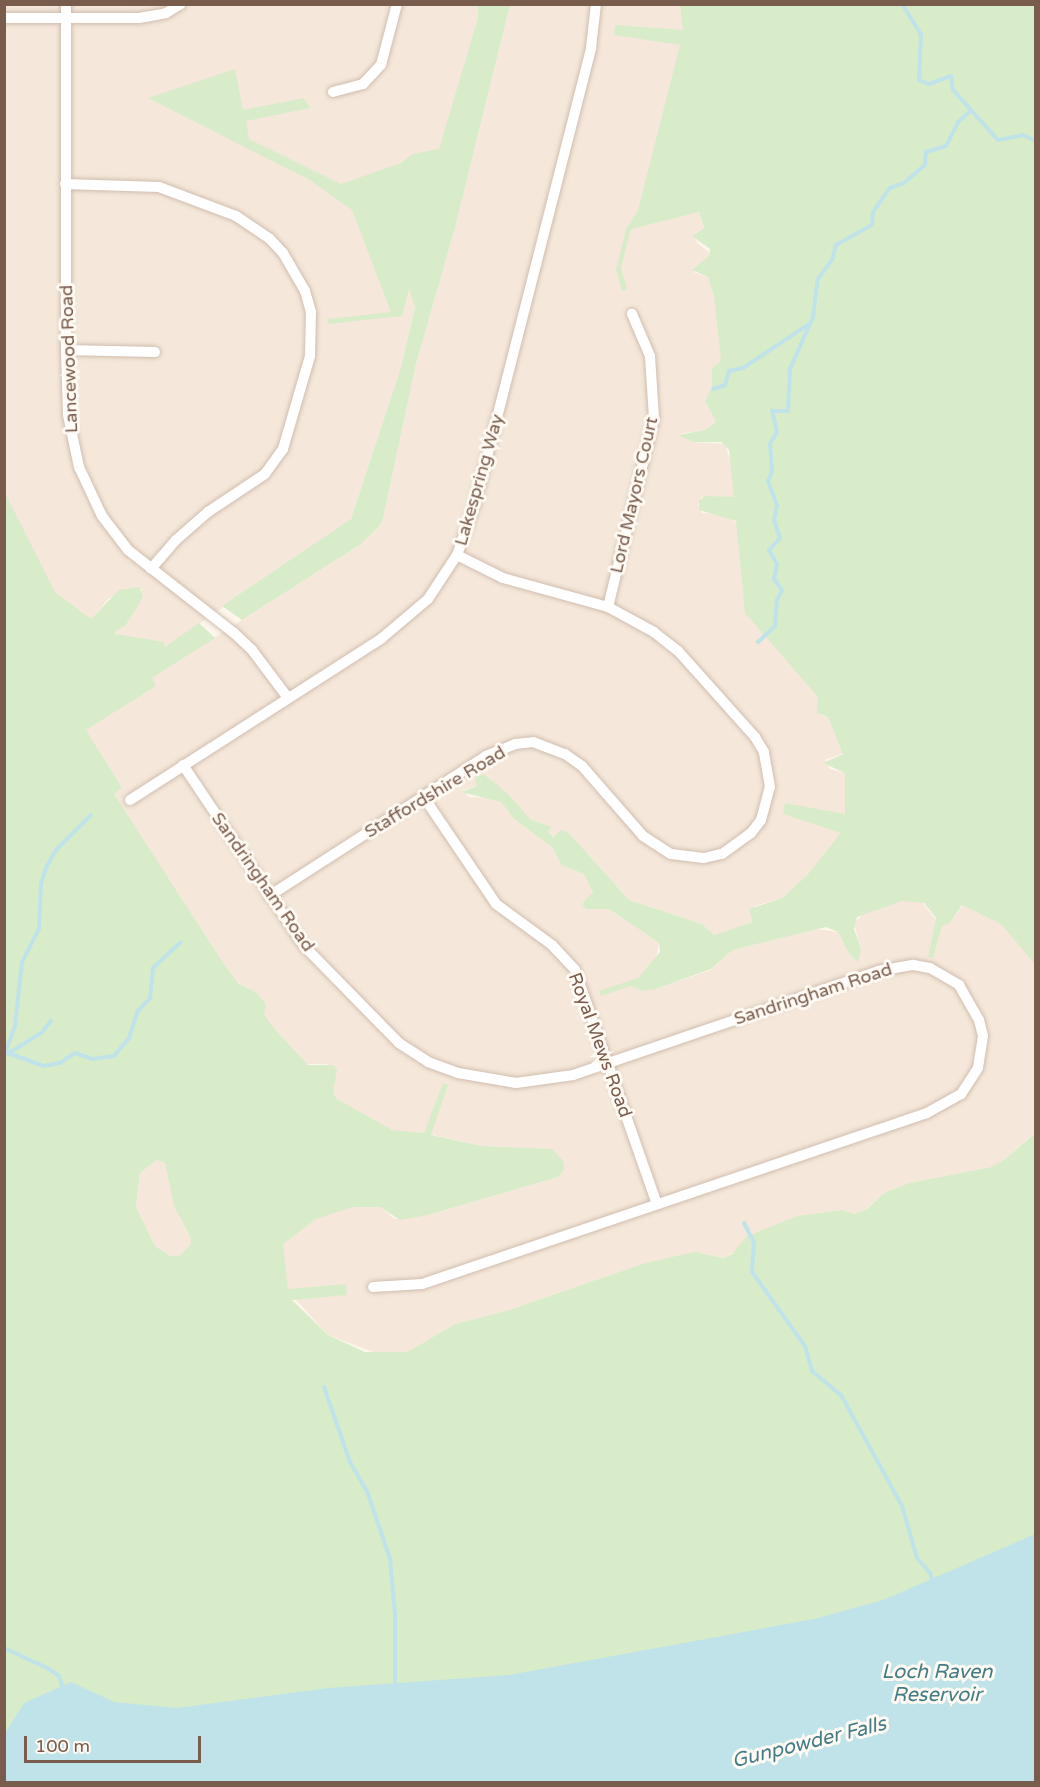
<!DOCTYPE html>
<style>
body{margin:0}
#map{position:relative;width:1040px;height:1787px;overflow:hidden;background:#fdf6ec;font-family:"Varela Round",sans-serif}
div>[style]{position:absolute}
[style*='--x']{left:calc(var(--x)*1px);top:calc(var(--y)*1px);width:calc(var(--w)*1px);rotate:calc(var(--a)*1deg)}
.residential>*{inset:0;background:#f5e8da}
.green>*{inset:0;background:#d8ecc9}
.water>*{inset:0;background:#bfe3e8}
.stream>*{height:4px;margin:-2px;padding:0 2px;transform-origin:2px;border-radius:2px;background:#bfe3e8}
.roads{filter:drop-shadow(0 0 2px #d1beb0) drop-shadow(0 0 2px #d1beb0)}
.street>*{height:10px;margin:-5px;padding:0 5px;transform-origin:5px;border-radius:5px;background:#fff}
span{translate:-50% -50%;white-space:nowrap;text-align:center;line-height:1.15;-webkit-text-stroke:6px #fffaf3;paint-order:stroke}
.street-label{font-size:18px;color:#7a5c4d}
.water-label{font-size:20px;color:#437c86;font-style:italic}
.frame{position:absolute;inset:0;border:6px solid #7a5c4d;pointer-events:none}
.scale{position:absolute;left:24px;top:1736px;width:177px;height:27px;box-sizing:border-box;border:3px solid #7a5c4d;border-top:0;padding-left:8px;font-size:18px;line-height:21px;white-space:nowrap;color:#7a5c4d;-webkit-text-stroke:4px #fffaf3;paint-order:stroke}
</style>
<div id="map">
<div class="residential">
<div style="clip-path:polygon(5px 5px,478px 5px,478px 18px,446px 136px,436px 155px,405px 185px,415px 307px,401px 367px,351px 519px,164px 648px,164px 642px,124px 637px,114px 632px,138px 606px,142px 589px,109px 598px,73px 642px,4px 641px)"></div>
<div style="clip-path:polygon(evenodd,510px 5px,682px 5px,690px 182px,704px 229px,695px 233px,697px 243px,712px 254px,693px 272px,708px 277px,733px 353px,712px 368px,712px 386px,705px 401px,716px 422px,705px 430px,678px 434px,693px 442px,725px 444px,739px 490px,734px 497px,701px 497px,698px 504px,702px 513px,722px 514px,740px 525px,817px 671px,821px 715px,831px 718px,846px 752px,825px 760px,830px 769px,850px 774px,1035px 913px,1035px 1132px,1005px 1159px,991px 1167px,909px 1183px,884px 1193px,863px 1212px,855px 1214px,842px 1210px,798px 1216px,723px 1258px,699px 1253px,645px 1263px,509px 1310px,455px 1324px,407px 1352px,376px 1353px,328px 1335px,271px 1273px,274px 1252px,294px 1223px,349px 1206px,380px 1207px,395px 1219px,428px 1215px,558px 1177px,564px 1170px,564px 1162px,546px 1149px,482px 1146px,433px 1135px,380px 1130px,333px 1097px,327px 1064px,301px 1064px,259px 1029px,266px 1004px,256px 992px,224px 975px,81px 740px,92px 719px,112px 703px,361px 544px,382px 523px,416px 364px,455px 228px,510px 5px,487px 776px,531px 820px,551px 827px,548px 831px,554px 837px,569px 833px,629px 900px,702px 924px,714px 935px,753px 923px,755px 906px,782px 898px,809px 873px,967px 900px,949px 924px,940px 925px,921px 901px,902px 901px,864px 912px,854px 924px,861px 949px,849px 954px,838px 932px,816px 929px,733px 950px,711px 970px,656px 989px,631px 987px,656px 958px,659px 943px,609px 909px,587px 909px,593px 891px,584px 874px,561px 865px,553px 848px,514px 819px,501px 802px,494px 798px,469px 797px,463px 790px,477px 786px,478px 780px,487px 776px)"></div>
<div style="clip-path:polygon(157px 1160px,165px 1163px,174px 1205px,190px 1236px,191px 1244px,179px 1256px,170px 1256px,155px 1246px,136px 1207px,140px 1173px)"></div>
</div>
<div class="green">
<div style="clip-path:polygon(478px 5px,510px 5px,455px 228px,416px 364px,382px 523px,361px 544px,242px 620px,222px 606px,351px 519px,401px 367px,415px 307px,409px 289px,402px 316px,328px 324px,328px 319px,391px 312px,352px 210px,308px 179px,148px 98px,235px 69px,243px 110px,304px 98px,310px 108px,246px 121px,249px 139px,341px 184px,401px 163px,413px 154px,439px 149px,478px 18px)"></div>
<div style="clip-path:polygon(680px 5px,1035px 5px,1035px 964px,1001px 924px,962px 905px,949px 924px,942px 926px,933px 958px,928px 957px,936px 918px,924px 903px,902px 901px,857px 917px,854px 929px,861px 949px,858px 962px,849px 954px,838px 932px,826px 927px,733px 950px,711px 969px,656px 989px,642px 991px,630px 986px,601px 996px,599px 991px,638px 978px,660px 952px,659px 943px,609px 909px,586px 909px,582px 904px,593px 892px,584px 874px,561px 865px,553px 848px,514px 819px,501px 802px,461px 792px,477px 786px,475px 776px,484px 774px,508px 794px,531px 820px,552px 827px,548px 831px,553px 837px,561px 830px,569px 833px,629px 900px,702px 924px,714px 935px,753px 922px,749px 909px,782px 898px,808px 874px,841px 833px,783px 814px,785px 803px,845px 814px,845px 773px,823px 763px,843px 754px,828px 717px,817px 713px,818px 697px,745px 613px,736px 521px,699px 510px,699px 500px,705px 496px,734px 497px,729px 450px,721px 442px,693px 442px,678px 435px,705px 430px,716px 422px,705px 401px,712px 386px,712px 368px,721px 361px,714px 296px,708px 277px,692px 270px,710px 255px,710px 249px,692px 236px,704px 228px,699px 212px,631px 229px,621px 268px,627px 289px,622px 291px,616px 270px,626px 229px,638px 210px,680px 45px,614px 35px,615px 25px,683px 30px)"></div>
<div style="clip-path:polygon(evenodd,5px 493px,55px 592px,91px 619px,119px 590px,139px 587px,143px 595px,138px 606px,125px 626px,115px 631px,116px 634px,164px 642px,165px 647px,199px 623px,215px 638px,152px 678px,156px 686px,86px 730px,122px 788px,114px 794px,225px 966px,238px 983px,256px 992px,266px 1004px,264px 1015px,279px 1034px,308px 1065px,333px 1065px,337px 1069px,333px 1093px,337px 1099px,392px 1130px,424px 1133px,443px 1083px,448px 1085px,431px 1135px,482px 1146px,552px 1149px,564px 1162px,564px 1170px,558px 1177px,428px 1215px,400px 1220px,380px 1207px,353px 1207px,316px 1219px,283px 1244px,288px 1289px,346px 1284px,347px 1295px,292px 1300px,328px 1335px,365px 1352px,407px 1352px,455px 1324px,509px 1310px,645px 1263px,695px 1252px,723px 1258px,732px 1254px,747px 1236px,797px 1216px,842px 1210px,855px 1214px,867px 1209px,884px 1193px,909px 1183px,991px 1167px,1005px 1159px,1036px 1132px,1035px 1782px,5px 1782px,5px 493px,157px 1160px,165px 1163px,174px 1206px,190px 1236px,191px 1244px,179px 1256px,170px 1256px,155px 1246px,136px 1207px,140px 1173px,157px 1160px)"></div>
</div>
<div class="water">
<div style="clip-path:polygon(1035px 1534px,1035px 1782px,5px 1782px,5px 1733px,24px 1703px,71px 1682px,114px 1702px,177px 1708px,328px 1688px,509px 1675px,814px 1619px,883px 1600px)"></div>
</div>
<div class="stream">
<div style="--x:902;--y:4;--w:36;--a:58"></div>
<div style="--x:921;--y:34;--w:46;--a:92.5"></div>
<div style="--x:919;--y:80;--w:11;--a:22"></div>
<div style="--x:929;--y:84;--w:23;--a:-20"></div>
<div style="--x:951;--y:76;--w:14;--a:82"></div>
<div style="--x:953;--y:90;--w:67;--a:48"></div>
<div style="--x:998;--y:140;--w:25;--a:-11"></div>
<div style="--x:1023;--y:135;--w:14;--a:25"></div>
<div style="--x:713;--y:389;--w:13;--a:-18"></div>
<div style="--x:725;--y:385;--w:15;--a:-74"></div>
<div style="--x:729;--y:371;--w:14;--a:-12"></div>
<div style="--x:743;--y:368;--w:79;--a:-33.7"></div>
<div style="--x:758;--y:642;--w:23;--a:-43"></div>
<div style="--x:775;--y:626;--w:26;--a:-86"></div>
<div style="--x:777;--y:600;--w:11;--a:-63"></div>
<div style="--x:782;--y:590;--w:14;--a:-126"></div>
<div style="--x:774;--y:579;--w:15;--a:-79"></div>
<div style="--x:777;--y:564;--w:16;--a:-120"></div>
<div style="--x:769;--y:550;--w:16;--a:-47"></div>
<div style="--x:780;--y:538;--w:18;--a:-109"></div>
<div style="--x:774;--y:521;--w:16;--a:-79"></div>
<div style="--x:777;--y:505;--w:26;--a:-111"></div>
<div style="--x:768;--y:481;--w:10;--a:-66"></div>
<div style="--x:772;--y:472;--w:28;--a:-94"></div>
<div style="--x:770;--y:444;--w:14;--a:-60"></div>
<div style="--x:777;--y:432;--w:22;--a:-103"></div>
<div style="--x:772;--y:411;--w:16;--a:0"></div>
<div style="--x:788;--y:411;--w:42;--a:-87.3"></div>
<div style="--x:790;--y:369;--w:57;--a:-66.1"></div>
<div style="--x:813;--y:317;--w:38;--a:-83"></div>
<div style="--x:818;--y:279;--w:24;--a:-54"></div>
<div style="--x:832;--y:260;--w:16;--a:-75"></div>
<div style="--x:836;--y:245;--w:41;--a:-29.1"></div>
<div style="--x:872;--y:225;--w:13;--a:-86"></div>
<div style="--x:873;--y:212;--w:29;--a:-55"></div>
<div style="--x:890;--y:188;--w:15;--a:-20"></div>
<div style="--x:904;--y:183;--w:28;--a:-41"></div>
<div style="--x:925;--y:165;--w:13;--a:-86"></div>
<div style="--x:926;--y:152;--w:21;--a:-17"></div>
<div style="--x:946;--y:146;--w:27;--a:-63"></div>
<div style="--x:958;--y:122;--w:15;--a:-42"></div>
<div style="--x:8;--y:1053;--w:38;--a:20"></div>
<div style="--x:44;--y:1066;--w:16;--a:-11"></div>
<div style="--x:60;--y:1063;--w:18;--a:-34"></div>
<div style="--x:75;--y:1053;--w:18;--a:19"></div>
<div style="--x:92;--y:1059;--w:22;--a:-8"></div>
<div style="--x:114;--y:1056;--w:23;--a:-50"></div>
<div style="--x:129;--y:1038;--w:28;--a:-72"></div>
<div style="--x:138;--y:1011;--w:18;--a:-47"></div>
<div style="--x:150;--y:998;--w:30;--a:-84"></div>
<div style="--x:153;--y:968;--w:38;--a:-43"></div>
<div style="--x:9;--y:1053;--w:39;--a:-32"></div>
<div style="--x:42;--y:1032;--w:14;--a:-51"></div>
<div style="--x:4;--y:1056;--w:32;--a:-70"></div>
<div style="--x:15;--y:1026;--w:64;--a:-83.8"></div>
<div style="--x:22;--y:962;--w:38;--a:-63"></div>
<div style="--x:39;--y:928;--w:45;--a:-87.5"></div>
<div style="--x:41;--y:883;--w:18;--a:-71"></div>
<div style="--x:47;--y:866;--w:18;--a:-61"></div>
<div style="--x:56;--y:850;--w:49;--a:-45"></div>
<div style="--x:744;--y:1223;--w:22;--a:63"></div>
<div style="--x:754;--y:1243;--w:29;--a:94"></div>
<div style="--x:752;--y:1272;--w:91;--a:54.4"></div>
<div style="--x:805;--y:1346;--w:26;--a:74"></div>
<div style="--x:812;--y:1371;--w:38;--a:40"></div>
<div style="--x:841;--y:1395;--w:127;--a:61.2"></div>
<div style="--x:902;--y:1506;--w:54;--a:73.9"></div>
<div style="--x:917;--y:1558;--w:20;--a:49"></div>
<div style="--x:930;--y:1573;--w:13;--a:72"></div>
<div style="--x:324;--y:1387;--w:79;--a:70.9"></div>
<div style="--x:350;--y:1462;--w:34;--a:60"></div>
<div style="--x:367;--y:1491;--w:72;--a:71.3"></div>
<div style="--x:390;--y:1559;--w:55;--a:84.8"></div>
<div style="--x:395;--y:1614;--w:71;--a:90"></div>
<div style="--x:4;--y:1648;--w:50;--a:25"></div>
<div style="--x:49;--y:1669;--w:12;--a:35"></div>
<div style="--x:59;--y:1676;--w:13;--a:72"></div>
</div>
<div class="roads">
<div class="street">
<div style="--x:66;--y:4;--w:346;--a:90"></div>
<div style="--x:66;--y:350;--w:65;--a:88.2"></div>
<div style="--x:68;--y:415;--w:53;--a:78.1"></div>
<div style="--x:79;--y:467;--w:54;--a:64.9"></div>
<div style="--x:102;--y:516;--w:43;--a:52.6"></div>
<div style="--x:128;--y:550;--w:135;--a:38.1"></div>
<div style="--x:234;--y:633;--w:25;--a:43"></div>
<div style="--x:252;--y:650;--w:60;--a:53.1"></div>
<div style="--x:4;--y:18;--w:135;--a:0"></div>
<div style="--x:139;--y:18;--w:27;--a:-10"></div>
<div style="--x:166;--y:13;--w:17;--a:-31"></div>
<div style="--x:333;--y:92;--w:31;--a:-15"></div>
<div style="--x:363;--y:84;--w:26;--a:-47"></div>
<div style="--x:381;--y:65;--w:63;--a:-75.3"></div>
<div style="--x:65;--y:184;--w:94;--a:1.8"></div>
<div style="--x:159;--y:187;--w:82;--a:20.6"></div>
<div style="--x:236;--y:216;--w:40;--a:34"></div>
<div style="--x:269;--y:238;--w:21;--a:47"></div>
<div style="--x:283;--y:253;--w:44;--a:59.9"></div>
<div style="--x:305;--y:291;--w:22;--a:74"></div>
<div style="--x:311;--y:312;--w:44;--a:91.3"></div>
<div style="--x:310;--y:356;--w:97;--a:106.2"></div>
<div style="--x:283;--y:449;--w:31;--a:126"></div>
<div style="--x:265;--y:474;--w:69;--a:146.3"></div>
<div style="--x:208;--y:512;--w:43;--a:138.8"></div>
<div style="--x:176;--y:540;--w:38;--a:131"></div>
<div style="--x:66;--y:350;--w:89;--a:1.3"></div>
<div style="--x:608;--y:607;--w:195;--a:-76.3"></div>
<div style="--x:654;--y:418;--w:62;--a:-93.7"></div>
<div style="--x:650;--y:356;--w:46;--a:-113.2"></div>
<div style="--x:183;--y:765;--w:219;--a:56.2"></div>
<div style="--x:305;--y:947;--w:134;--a:45.6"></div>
<div style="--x:399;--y:1043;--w:35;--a:33"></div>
<div style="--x:428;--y:1062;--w:32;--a:20"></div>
<div style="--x:458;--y:1073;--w:59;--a:9.8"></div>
<div style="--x:516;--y:1083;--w:58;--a:-8"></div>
<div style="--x:573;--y:1075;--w:322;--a:-18.8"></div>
<div style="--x:878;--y:971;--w:36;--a:-10"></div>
<div style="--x:913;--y:965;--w:17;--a:10"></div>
<div style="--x:930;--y:968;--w:34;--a:30"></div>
<div style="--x:959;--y:985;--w:40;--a:60.3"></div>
<div style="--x:979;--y:1020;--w:16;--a:76"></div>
<div style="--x:983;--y:1036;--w:32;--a:99"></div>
<div style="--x:978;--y:1068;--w:31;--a:123"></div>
<div style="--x:961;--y:1094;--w:39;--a:151"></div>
<div style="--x:927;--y:1113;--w:533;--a:161.29"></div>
<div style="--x:422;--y:1284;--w:49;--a:176.5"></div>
<div style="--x:423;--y:796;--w:130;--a:55.9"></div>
<div style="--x:496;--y:904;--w:69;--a:36.2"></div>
<div style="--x:552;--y:945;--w:34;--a:47"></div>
<div style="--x:575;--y:970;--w:248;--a:70.7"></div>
<div style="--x:130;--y:800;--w:300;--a:-32.7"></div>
<div style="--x:382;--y:638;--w:60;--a:-40.3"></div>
<div style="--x:428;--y:599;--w:53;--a:-56.6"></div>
<div style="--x:457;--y:555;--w:54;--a:-70.6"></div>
<div style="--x:475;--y:504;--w:471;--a:-75.7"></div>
<div style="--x:591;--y:48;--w:44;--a:-83.5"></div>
<div style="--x:269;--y:896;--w:258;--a:-32.8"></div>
<div style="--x:486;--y:756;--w:31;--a:-22"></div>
<div style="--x:515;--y:744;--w:18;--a:-6"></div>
<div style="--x:533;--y:742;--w:34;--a:21"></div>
<div style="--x:565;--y:754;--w:21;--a:35"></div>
<div style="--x:582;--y:766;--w:93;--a:48.9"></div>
<div style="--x:643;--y:836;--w:33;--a:33"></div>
<div style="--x:671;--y:854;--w:33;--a:7"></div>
<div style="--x:704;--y:858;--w:18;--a:-13"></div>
<div style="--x:722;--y:854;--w:36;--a:-36"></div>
<div style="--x:751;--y:833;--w:16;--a:-52"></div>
<div style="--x:761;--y:820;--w:34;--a:-75"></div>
<div style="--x:770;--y:787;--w:36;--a:-100"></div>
<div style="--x:764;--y:752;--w:17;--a:-121"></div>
<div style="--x:755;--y:737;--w:115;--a:-131.8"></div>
<div style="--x:678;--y:651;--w:31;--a:-142"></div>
<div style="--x:654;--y:632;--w:52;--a:-151.5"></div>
<div style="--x:608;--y:607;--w:109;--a:-164.6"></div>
<div style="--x:503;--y:578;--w:51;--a:-153.4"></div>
</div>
</div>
<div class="street-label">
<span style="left:69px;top:359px;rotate:-92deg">Lancewood Road</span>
<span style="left:479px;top:480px;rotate:-74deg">Lakespring Way</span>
<span style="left:634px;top:495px;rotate:-77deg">Lord Mayors Court</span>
<span style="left:435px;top:792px;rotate:-31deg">Staffordshire Road</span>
<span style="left:263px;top:882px;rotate:55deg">Sandringham Road</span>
<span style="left:813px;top:994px;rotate:-18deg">Sandringham Road</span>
<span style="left:600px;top:1045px;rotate:70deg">Royal Mews Road</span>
</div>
<div class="water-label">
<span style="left:937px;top:1684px">Loch Raven<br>Reservoir</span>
<span style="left:809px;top:1743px;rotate:-14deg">Gunpowder Falls</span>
</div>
<div class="frame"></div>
<div class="scale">100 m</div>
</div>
